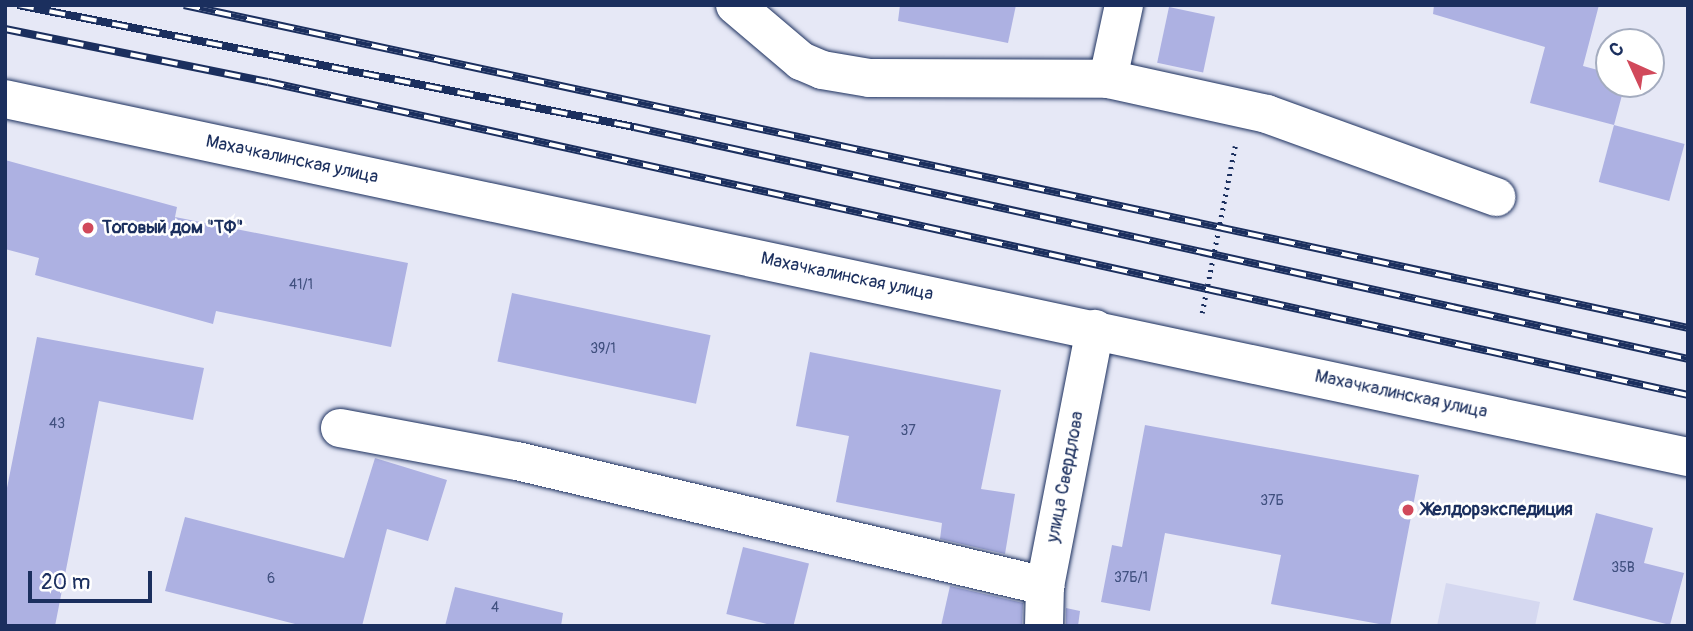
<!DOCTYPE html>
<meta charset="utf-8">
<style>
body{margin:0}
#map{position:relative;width:1693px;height:631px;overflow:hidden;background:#e6e8f6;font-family:Pangolin,sans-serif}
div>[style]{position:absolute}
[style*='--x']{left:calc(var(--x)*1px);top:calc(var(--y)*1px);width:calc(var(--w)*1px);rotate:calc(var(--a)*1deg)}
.built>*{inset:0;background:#d5d8f0}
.building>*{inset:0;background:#adb1e2;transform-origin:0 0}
.path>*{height:4.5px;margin-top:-2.25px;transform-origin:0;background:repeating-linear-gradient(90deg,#1b2f5e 0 2px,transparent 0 7px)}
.roads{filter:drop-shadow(0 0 2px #1b2f5e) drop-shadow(0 0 2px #1b2f5e)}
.minor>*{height:38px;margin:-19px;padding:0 19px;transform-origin:19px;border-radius:19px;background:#fff}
.rail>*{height:8px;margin-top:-4px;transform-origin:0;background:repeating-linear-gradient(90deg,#fff 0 16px,#1b2f5e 0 32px);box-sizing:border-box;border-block:2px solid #1b2f5e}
.dots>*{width:19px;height:19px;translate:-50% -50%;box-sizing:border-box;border:4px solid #fff;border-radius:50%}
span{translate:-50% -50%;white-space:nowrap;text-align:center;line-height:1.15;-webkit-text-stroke:5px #fff;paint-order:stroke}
.number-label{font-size:14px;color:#40507f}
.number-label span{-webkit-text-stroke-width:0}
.street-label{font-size:18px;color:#1b2f5e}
.poi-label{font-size:18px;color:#1b2f5e;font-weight:700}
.left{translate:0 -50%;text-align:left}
.frame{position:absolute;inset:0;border:7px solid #1b2f5e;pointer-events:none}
.north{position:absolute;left:1595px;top:28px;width:70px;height:70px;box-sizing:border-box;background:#fff;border:2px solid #a4acbf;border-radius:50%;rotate:315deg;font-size:19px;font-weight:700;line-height:28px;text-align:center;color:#1b2f5e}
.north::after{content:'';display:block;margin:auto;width:24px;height:32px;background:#d1495b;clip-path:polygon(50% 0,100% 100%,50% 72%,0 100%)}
.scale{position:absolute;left:28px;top:571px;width:124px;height:32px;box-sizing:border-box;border:4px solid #1b2f5e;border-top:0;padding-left:9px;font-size:21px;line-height:24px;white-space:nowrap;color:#1b2f5e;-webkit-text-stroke:5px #fff;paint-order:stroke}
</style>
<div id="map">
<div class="built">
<div style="clip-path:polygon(1446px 583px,1540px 602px,1535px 626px,1437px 626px)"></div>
</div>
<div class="building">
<div style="clip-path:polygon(900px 5px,1016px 5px,1008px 43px,898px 21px)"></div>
<div style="clip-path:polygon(1434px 5px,1599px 5px,1583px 66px,1609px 73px,1609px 84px,1625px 84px,1614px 125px,1530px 103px,1545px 47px,1433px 14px)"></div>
<div style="left:1169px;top:7px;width:47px;height:57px;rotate:12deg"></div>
<div style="left:1614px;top:125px;width:73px;height:59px;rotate:15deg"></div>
<div style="clip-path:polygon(5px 160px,177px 207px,175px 217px,408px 263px,391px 347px,216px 311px,213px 324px,35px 275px,39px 258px,5px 249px)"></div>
<div style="left:512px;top:293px;width:203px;height:70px;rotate:12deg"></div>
<div style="clip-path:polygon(37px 337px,204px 368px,193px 420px,99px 401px,55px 626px,5px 626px,5px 498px)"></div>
<div style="clip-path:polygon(810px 352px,1001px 390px,981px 489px,1015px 494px,1005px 554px,940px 539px,942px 523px,836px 502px,849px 436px,796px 426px)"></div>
<div style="clip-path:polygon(1145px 425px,1419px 475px,1390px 626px,1271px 604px,1281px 555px,1165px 533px,1150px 611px,1101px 602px,1112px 545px,1122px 547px)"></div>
<div style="clip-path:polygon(375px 458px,447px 480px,428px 541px,387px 529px,362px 626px,303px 626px,165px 591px,185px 517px,344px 558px)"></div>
<div style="clip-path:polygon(1596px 513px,1653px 528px,1644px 563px,1684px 573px,1670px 625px,1573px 600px)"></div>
<div style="left:743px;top:547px;width:68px;height:69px;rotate:14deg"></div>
<div style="clip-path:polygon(950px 586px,1023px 603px,1022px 626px,941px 626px)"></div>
<div style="clip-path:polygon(455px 587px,563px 613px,561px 626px,445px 626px)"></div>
<div style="clip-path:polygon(1066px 608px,1080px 611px,1078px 626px,1066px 626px)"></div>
</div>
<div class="path">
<div style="--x:1202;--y:313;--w:170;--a:-78.8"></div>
</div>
<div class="roads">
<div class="minor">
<div style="--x:735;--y:5;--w:87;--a:40.3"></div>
<div style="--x:801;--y:61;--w:23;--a:23"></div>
<div style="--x:822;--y:70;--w:48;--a:9.7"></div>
<div style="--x:869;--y:78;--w:239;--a:0.2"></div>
<div style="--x:1108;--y:79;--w:163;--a:12.4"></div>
<div style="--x:1267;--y:114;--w:244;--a:19.9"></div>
<div style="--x:1108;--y:79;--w:76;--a:-77.8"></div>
<div style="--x:5;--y:99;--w:1721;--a:12.01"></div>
<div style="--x:340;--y:428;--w:180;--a:10.6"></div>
<div style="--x:517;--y:461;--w:543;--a:13.32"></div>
<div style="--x:1044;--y:626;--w:40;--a:-88.6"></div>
<div style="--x:1045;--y:586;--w:262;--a:-79"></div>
</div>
</div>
<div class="rail">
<div style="--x:18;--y:5;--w:628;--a:11.2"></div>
<div style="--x:634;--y:127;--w:1079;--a:12.41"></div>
<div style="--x:184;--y:5;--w:1538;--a:12.12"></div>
<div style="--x:5;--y:29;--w:268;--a:11.4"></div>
<div style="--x:268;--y:82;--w:1454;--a:12.43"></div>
</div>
<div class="dots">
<div style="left:88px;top:228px;background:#d1495b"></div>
<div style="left:1408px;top:510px;background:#d1495b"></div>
</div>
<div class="number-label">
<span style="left:301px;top:285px">41/1</span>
<span style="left:603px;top:349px">39/1</span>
<span style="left:57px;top:424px">43</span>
<span style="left:908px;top:431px">37</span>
<span style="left:1272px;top:501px">37Б</span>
<span style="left:1623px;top:568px">35В</span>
<span style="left:1131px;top:578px">37Б/1</span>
<span style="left:271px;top:579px">6</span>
<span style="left:495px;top:608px">4</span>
</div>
<div class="street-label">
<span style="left:292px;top:160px;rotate:12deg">Махачкалинская улица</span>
<span style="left:847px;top:277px;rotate:12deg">Махачкалинская улица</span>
<span style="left:1401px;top:395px;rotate:12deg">Махачкалинская улица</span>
<span style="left:1066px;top:477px;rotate:-79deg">улица Свердлова</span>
</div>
<div class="poi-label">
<span class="left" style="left:102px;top:228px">Тоговый дом "ТФ"</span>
<span class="left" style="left:1422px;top:510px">Желдорэкспедиция</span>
</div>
<div class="frame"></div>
<div class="north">С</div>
<div class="scale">20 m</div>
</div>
